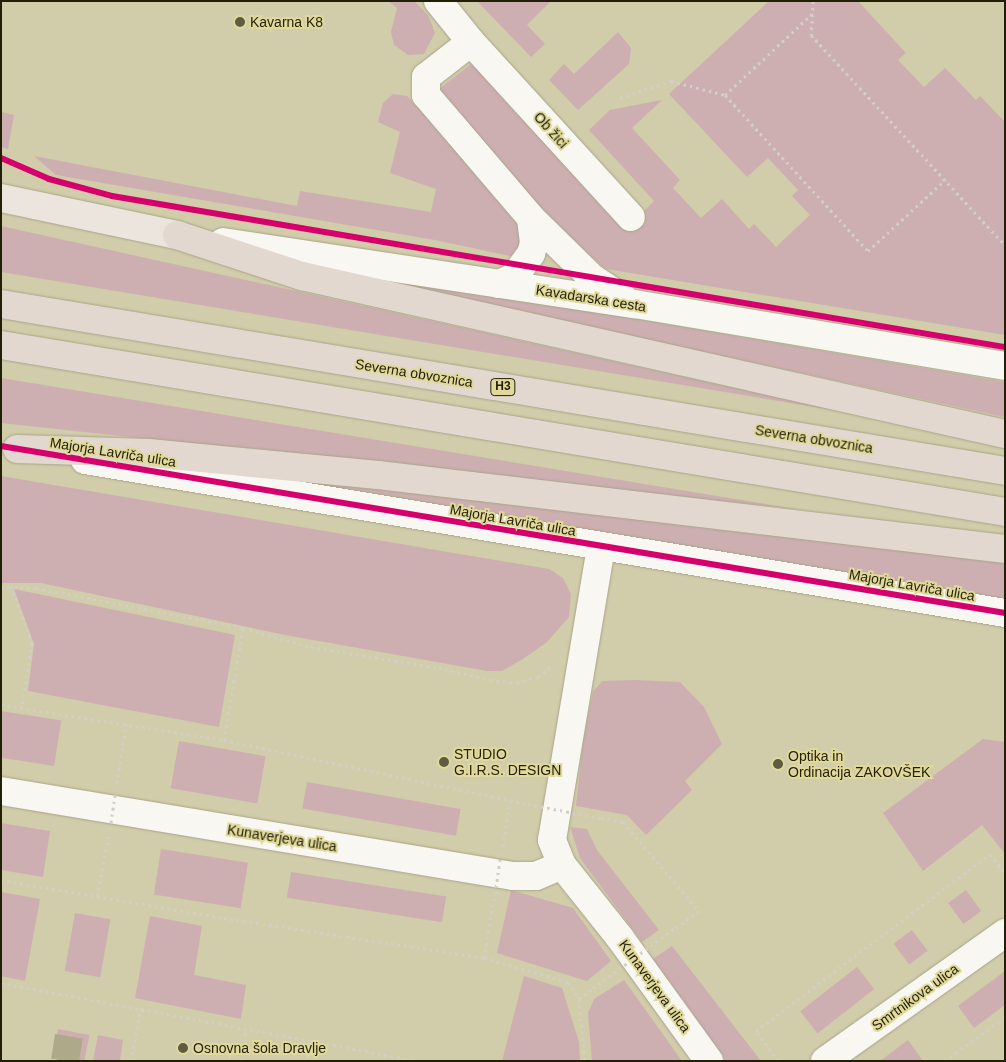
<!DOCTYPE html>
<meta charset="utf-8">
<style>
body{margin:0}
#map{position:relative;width:1006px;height:1062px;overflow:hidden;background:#d1ccaa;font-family:Helvetica,sans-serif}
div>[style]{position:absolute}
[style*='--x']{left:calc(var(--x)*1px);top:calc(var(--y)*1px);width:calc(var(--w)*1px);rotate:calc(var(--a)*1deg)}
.green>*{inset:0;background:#cdafb1;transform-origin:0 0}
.minor-tunnel>*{height:28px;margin-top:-14px;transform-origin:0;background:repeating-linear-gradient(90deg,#aea989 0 28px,transparent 0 42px)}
.path>*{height:3px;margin-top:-1.5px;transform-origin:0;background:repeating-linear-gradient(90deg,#d2d0c5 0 2.5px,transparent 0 6.5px)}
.roads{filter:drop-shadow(0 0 1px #a8a48a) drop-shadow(0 0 1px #a8a48a)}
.minor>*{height:28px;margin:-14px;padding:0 14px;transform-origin:14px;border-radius:14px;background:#f8f7f2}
.major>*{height:28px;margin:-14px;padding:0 14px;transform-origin:14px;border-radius:14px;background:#ebe5de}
.highway>*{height:28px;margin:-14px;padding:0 14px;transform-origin:14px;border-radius:14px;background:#e3d8cf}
.path-bridge>*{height:3px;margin-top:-1.5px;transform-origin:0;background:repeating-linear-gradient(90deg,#d2d0c5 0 2.5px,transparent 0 6.5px)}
.cycleway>*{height:6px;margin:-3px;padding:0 3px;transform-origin:3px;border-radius:3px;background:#d6006c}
.dots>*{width:14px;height:14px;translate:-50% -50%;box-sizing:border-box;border:2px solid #e0d99b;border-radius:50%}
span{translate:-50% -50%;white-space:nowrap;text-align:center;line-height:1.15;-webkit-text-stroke:4px #e0d99b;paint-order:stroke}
.shield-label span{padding:1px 4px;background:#e0d99b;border:1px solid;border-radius:4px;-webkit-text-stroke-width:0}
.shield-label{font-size:12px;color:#221f07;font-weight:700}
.poi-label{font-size:14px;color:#221f07}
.left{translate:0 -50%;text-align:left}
.street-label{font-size:14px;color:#221f07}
.frame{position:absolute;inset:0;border:2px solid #221f07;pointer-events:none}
</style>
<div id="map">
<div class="green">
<div style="clip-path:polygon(388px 1px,414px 1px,428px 15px,435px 33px,424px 54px,408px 55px,394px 45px,391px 32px,397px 8px)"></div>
<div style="clip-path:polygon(477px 1px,551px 1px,527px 25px,545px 44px,531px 57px)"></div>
<div style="clip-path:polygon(769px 1px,858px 1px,906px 53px,898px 60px,924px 87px,945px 68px,976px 100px,980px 96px,1005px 122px,1005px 335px,606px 269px,546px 220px,439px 89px,478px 59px,632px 223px,654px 201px,589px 130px,610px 110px,662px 100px,632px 128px,680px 180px,673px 188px,701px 218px,722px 199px,749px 229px,754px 224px,776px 247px,810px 215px,792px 196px,798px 190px,768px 158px,747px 177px,669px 94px)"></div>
<div style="clip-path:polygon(618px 32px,631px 48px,629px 64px,578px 110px,549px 80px,564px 64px,574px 74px)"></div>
<div style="clip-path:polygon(393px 94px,407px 96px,493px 189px,523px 226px,524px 259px,435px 240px,56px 175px,34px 156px,297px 206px,300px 191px,431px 212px,436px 189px,390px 173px,400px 132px,378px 122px,383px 103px)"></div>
<div style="clip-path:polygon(1px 112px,14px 115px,8px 149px,1px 147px)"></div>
<div style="clip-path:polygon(1px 226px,839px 411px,1px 272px)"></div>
<div style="clip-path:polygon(345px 269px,1005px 382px,1005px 417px,347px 275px)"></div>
<div style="clip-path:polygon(1px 378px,796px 509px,1px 423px)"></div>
<div style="clip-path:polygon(1px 476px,549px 569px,563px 578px,571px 594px,569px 617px,547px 642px,523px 659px,502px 671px,487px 671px,285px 635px,41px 583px,1px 583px)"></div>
<div style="clip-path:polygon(307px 479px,1005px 563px,1005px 605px,303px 483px)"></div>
<div style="clip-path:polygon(14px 589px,235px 635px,219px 727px,28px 691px,34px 644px)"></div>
<div style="clip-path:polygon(636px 680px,680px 682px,704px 707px,722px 744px,685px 781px,692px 790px,646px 835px,627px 815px,576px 806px,583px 741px,593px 691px,603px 681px)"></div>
<div style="left:1px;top:711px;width:61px;height:46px;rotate:9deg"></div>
<div style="clip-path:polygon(983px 739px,1005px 742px,1005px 854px,982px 825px,923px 871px,883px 813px)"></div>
<div style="left:179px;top:741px;width:88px;height:48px;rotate:10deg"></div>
<div style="left:307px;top:782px;width:156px;height:27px;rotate:10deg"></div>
<div style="clip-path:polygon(1px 823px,50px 831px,43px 877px,1px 870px)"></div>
<div style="clip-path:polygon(570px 827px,587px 829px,597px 850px,659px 930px,642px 942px,580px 858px)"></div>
<div style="left:161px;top:849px;width:88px;height:46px;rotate:9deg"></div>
<div style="left:291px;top:872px;width:157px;height:26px;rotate:9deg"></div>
<div style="clip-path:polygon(511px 890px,573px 908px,611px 961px,587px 981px,497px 953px)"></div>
<div style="left:966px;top:890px;width:26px;height:22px;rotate:54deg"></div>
<div style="clip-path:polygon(1px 892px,40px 899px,25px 981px,1px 976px)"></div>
<div style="left:75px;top:913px;width:36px;height:59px;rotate:10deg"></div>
<div style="clip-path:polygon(150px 916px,202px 926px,194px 975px,246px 985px,241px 1019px,135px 998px)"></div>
<div style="left:912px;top:930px;width:26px;height:23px;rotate:53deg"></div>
<div style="clip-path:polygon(672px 946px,761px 1061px,725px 1061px,721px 1057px,653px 959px)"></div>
<div style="left:857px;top:967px;width:28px;height:72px;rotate:52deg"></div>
<div style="clip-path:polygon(1005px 971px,1005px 1005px,974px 1028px,958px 1006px)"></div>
<div style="clip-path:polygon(524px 976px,562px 988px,579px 1042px,580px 1061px,502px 1061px)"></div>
<div style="clip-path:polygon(624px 980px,672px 1047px,682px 1061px,592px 1061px,588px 1013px,594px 999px)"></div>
<div style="left:58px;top:1029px;width:32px;height:29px;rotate:11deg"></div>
<div style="clip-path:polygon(98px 1035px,123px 1040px,120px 1061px,93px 1061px)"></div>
<div style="clip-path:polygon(908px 1040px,923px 1061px,880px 1061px)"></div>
</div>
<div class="minor-tunnel">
<div style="--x:65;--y:1061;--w:25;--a:-81"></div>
</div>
<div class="path">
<div style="--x:813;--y:1;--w:34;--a:93"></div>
<div style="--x:811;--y:35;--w:286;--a:47.3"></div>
<div style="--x:725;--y:95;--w:119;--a:-43"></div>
<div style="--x:620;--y:98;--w:54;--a:-18.4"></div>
<div style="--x:671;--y:81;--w:56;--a:14.5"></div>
<div style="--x:725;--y:95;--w:212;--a:47.5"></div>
<div style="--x:868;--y:251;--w:105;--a:-42.7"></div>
<div style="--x:11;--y:586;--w:61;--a:69.8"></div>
<div style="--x:32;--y:643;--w:64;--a:99"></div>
<div style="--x:1;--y:587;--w:35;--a:2"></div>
<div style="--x:36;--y:588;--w:211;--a:10.9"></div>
<div style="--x:243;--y:628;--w:71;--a:15.6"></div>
<div style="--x:311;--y:647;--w:136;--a:9.3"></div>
<div style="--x:445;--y:669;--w:46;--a:13.7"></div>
<div style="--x:490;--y:680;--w:27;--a:6"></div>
<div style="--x:517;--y:683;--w:22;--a:-16"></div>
<div style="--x:538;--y:677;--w:19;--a:-39"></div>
<div style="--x:1;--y:705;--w:226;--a:8.9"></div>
<div style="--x:224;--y:740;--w:311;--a:11.9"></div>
<div style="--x:224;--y:740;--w:114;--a:-80.4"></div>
<div style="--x:117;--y:783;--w:60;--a:-81.3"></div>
<div style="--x:601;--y:818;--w:22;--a:10"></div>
<div style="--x:623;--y:822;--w:117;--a:49.5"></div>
<div style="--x:699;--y:911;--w:31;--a:144"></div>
<div style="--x:503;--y:847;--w:47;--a:-81.3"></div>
<div style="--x:1;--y:880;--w:226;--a:9.7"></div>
<div style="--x:224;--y:918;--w:263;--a:8.7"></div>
<div style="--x:484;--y:958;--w:87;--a:15.9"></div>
<div style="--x:568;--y:982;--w:20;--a:57"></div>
<div style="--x:579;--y:999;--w:62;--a:84.5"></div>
<div style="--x:97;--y:896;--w:62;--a:-78.9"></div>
<div style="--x:484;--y:958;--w:60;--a:-80.4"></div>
<div style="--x:1;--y:983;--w:424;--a:10.6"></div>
<div style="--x:579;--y:999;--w:18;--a:-38"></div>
<div style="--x:131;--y:1061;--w:54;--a:-79.3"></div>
<div style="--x:241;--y:1061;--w:33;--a:-81"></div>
<div style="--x:778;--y:1061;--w:37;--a:-126"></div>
<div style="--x:756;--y:1031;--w:293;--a:-37.1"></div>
<div style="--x:990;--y:854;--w:25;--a:53"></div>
<div style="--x:945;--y:1061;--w:74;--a:-36.3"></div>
</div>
<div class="roads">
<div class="minor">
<div style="--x:438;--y:1;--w:53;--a:51.2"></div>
<div style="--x:471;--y:42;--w:57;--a:142.1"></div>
<div style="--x:426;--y:77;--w:18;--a:90"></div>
<div style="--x:426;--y:95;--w:162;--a:49.5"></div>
<div style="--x:531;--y:218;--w:86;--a:44.5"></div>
<div style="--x:592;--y:278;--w:38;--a:33"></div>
<div style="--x:471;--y:42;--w:237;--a:47.6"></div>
<div style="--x:223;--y:242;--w:417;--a:8.6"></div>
<div style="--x:635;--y:304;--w:375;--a:9.5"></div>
<div style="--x:499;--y:284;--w:17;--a:-25"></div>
<div style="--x:514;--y:277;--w:29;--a:-54"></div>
<div style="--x:531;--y:254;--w:11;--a:-75"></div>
<div style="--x:534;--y:243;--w:25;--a:-97"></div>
<div style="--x:85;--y:460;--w:933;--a:9.44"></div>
<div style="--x:1;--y:791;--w:519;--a:9.43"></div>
<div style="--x:513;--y:876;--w:23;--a:0"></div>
<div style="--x:536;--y:876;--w:28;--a:-23"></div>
<div style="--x:562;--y:865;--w:27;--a:-112"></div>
<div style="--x:552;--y:840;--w:296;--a:-80.5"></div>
<div style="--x:562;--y:865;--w:93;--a:51.5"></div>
<div style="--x:620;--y:938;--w:152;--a:54.1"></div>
<div style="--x:825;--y:1061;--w:221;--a:-35.4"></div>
</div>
<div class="major">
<div style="--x:1;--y:198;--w:180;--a:11.9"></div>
</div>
<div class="highway">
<div style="--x:177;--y:235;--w:132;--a:18.2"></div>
<div style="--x:302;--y:276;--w:721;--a:12.67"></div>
<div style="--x:1;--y:304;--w:1018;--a:9.44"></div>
<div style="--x:1;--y:345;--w:1018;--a:9.44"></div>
<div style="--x:17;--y:449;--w:132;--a:1.7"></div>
<div style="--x:149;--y:453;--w:230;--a:5.5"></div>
<div style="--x:378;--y:475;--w:631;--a:6.73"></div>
</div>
</div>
<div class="path-bridge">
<div style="--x:528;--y:804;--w:74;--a:10.9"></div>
<div style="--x:110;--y:829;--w:40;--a:-81.5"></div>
<div style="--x:495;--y:894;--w:40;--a:-81.5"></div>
<div style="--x:593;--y:988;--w:100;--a:-36.1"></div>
</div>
<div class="cycleway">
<div style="--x:1;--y:158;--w:52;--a:23.6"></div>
<div style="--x:49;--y:179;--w:65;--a:15.1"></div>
<div style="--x:112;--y:196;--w:906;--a:9.6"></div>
<div style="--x:1;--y:446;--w:1018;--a:9.44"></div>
</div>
<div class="dots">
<div style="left:240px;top:22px;background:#5f5c40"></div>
<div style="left:444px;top:762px;background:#5f5c40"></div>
<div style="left:778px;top:764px;background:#5f5c40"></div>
<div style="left:183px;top:1048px;background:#5f5c40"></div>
</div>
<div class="shield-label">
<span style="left:503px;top:387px">H3</span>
</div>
<div class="poi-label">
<span class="left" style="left:250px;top:22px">Kavarna K8</span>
<span class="left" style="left:454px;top:762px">STUDIO<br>G.I.R.S. DESIGN</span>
<span class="left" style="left:788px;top:764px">Optika in<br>Ordinacija ZAKOVŠEK</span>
<span class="left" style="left:193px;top:1048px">Osnovna šola Dravlje</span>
</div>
<div class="street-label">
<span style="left:551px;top:130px;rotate:48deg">Ob žici</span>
<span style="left:591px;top:298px;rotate:9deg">Kavadarska cesta</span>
<span style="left:414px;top:373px;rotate:9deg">Severna obvoznica</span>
<span style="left:814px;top:439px;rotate:9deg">Severna obvoznica</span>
<span style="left:113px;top:452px;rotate:9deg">Majorja Lavriča ulica</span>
<span style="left:513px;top:520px;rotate:10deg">Majorja Lavriča ulica</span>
<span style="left:912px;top:585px;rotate:10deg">Majorja Lavriča ulica</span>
<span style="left:282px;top:838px;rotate:9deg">Kunaverjeva ulica</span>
<span style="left:655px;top:986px;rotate:54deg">Kunaverjeva ulica</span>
<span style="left:915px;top:997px;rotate:-36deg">Smrtnikova ulica</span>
</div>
<div class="frame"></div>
</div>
